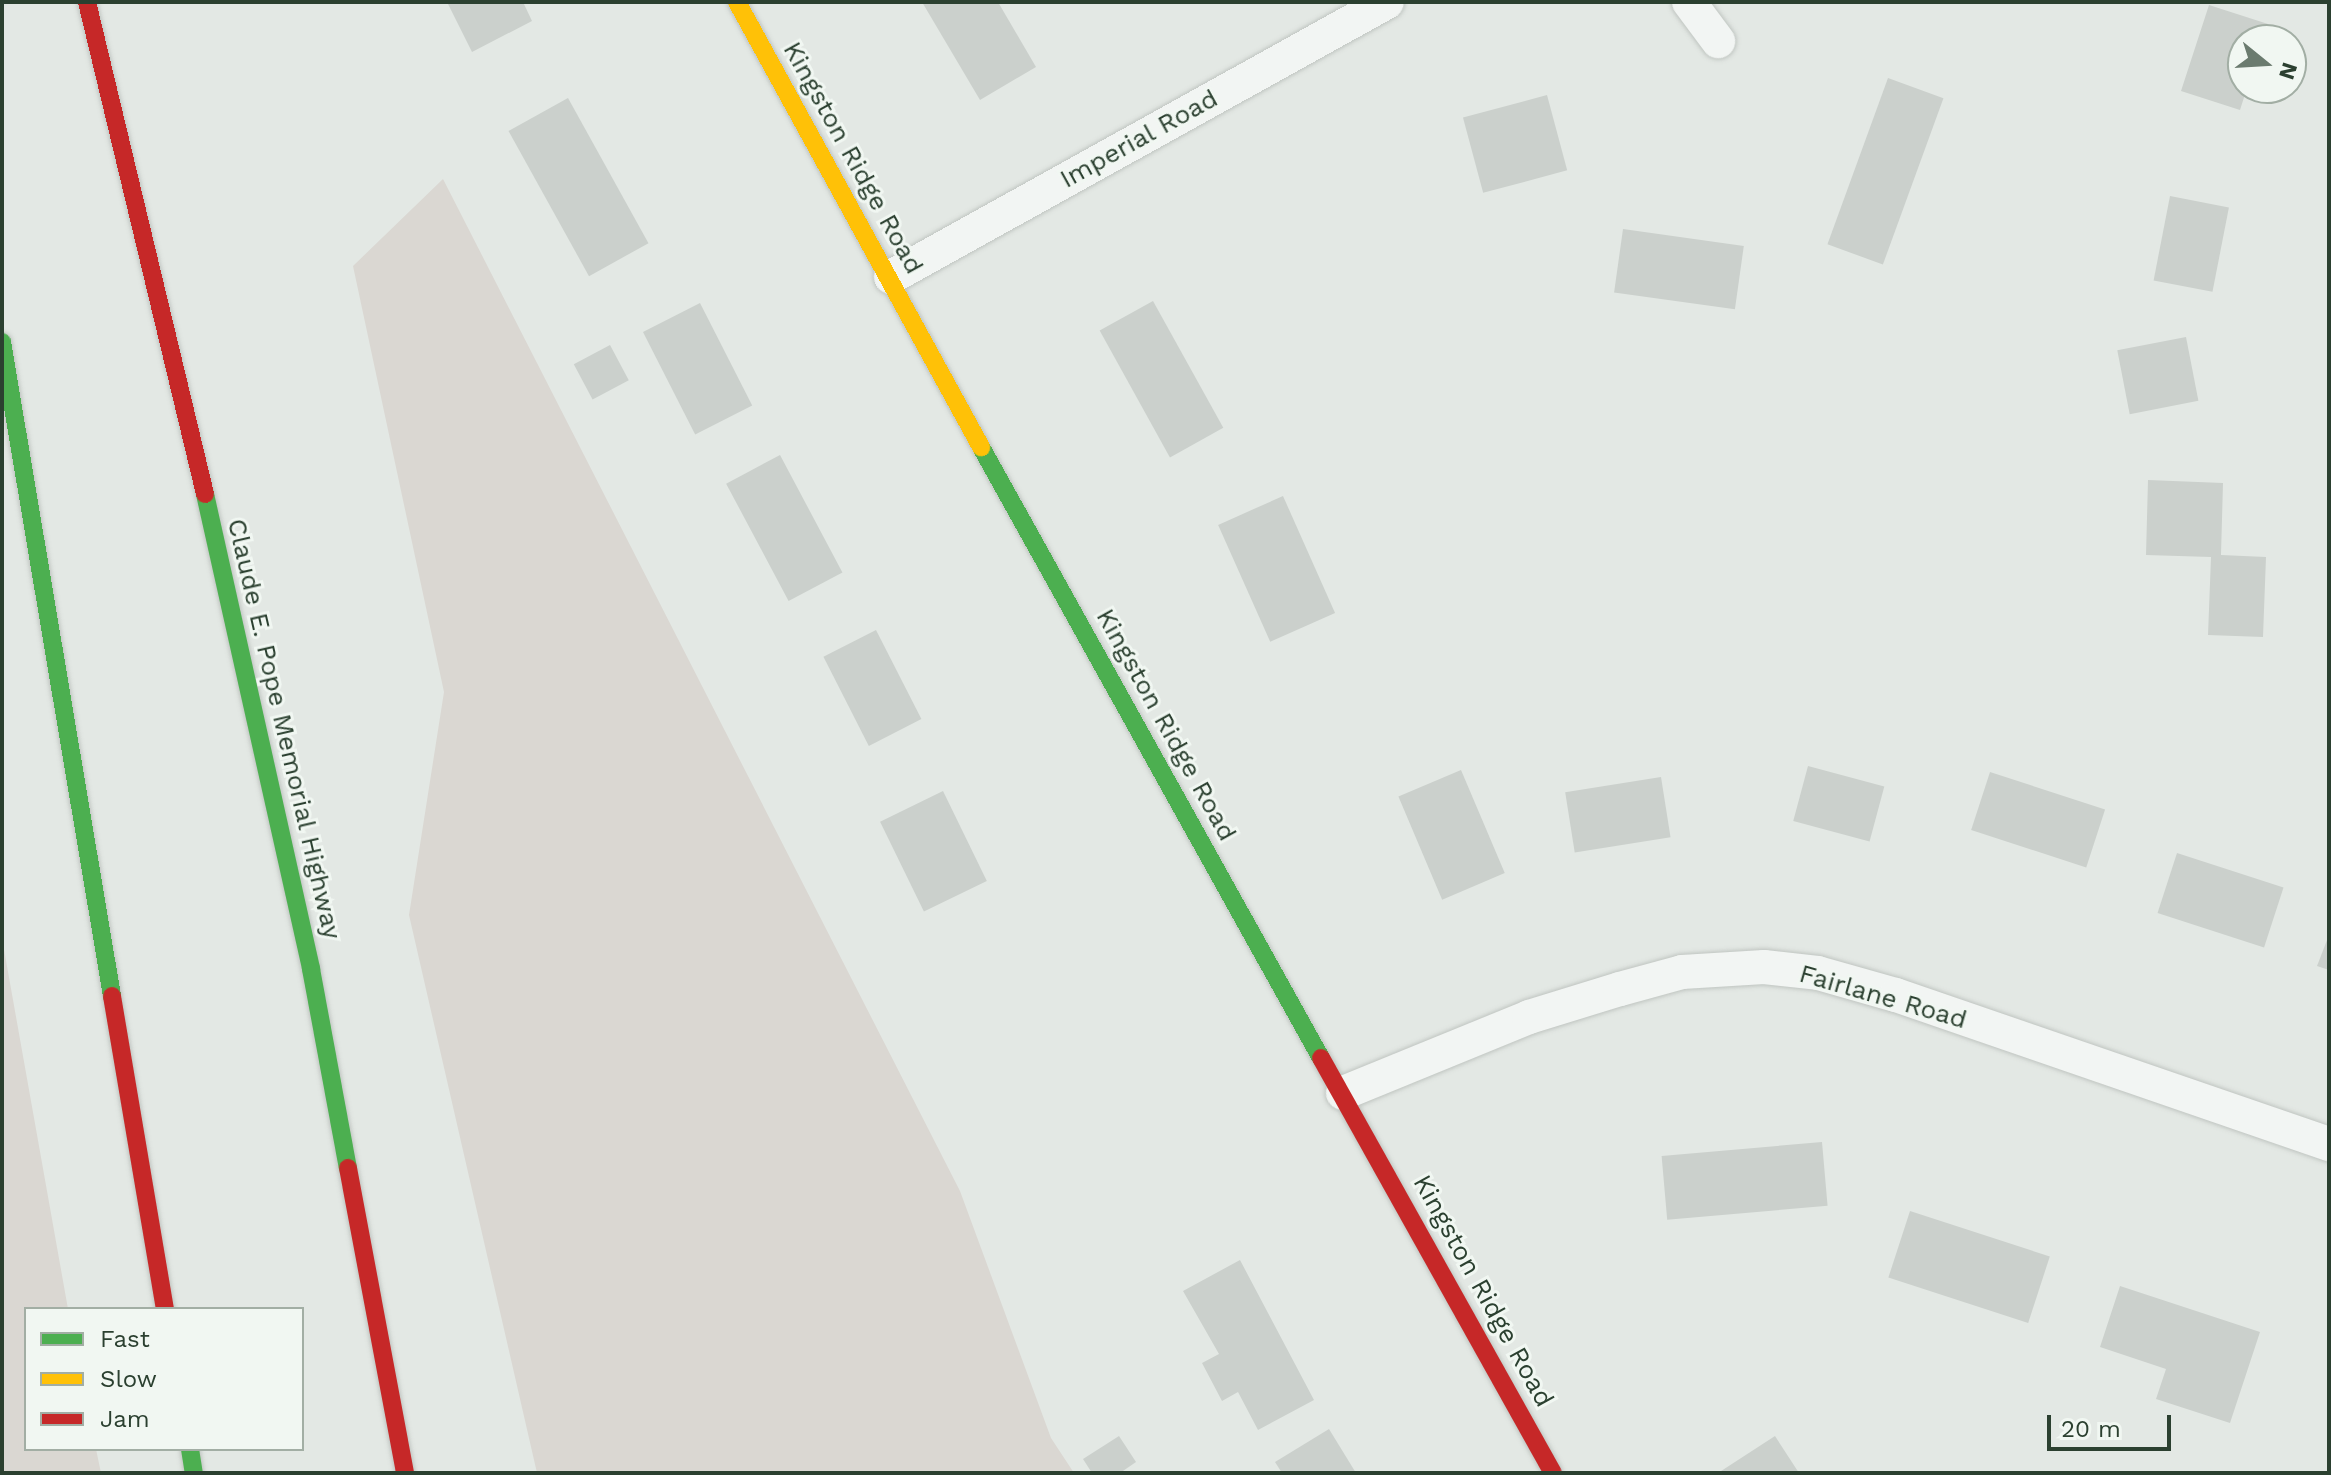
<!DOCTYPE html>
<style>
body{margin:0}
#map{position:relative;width:2331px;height:1475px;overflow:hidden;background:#e3e8e4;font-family:"Work Sans",sans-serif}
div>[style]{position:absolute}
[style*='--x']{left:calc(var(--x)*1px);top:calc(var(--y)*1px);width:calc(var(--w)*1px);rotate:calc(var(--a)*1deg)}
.green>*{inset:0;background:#dad7d2}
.building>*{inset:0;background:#cbd0cc;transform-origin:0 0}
.roads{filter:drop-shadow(0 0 2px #c0c5c1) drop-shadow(0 0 2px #c0c5c1)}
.street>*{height:34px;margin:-17px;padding:0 17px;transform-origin:17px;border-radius:17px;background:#f2f5f3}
.fast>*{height:18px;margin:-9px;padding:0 9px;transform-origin:9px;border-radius:9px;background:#4caf50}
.slow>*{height:18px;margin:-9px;padding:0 9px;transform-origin:9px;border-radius:9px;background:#ffc107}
.jam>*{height:18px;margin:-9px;padding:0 9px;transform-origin:9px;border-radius:9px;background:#c62828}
span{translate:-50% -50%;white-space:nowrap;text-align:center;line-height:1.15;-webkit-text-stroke:6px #f1f7f2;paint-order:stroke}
.street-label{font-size:26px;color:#2b4030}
.frame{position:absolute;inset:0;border:4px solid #2b4030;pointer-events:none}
.legend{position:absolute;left:24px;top:1307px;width:280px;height:144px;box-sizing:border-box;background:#f1f7f2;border:2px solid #a2aea4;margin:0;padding:10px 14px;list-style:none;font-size:24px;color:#2b4030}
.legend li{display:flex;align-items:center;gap:16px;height:40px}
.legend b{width:40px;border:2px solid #a2aea4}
.north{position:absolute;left:2227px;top:24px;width:80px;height:80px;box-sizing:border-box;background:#f1f7f2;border:2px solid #a2aea4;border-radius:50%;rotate:108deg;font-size:22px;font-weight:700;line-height:32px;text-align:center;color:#2b4030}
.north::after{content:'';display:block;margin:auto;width:28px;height:36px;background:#6b7b6f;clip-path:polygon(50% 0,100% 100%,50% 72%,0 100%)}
.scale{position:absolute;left:2047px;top:1415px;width:124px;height:36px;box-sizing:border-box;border:4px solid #2b4030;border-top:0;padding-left:10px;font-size:24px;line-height:28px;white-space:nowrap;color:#2b4030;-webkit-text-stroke:6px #f1f7f2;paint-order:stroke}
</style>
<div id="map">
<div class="green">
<div style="clip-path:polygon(443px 179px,960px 1191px,1051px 1438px,1074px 1473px,537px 1473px,409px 915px,444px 692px,353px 266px)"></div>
<div style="clip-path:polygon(2px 938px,68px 1309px,26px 1309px,26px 1449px,96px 1449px,101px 1473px,2px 1473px)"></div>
</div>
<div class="building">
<div style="clip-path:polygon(447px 2px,523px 2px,532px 21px,472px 52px)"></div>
<div style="clip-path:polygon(922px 2px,998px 2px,1036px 67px,980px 100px)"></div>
<div style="clip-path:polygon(2209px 5px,2268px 24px,2263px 40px,2243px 40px,2243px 88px,2247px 88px,2240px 110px,2181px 91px)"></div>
<div style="left:1888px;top:78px;width:59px;height:177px;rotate:20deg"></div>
<div style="left:1547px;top:95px;width:78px;height:87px;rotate:75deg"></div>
<div style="left:568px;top:98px;width:166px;height:68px;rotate:61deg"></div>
<div style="left:2170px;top:196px;width:60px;height:86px;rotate:11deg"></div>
<div style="left:1623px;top:229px;width:122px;height:64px;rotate:8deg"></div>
<div style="left:1153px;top:301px;width:145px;height:61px;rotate:61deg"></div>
<div style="left:700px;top:303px;width:115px;height:64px;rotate:63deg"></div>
<div style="left:2186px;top:337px;width:65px;height:70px;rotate:79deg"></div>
<div style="left:610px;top:345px;width:40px;height:41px;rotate:62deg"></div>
<div style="left:780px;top:455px;width:133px;height:61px;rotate:62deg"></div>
<div style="clip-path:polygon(2148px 480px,2223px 483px,2221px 555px,2266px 557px,2263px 637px,2208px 635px,2211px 557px,2146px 555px)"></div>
<div style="left:1283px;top:496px;width:128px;height:71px;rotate:66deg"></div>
<div style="left:876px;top:630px;width:100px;height:59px;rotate:63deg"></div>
<div style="left:1808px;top:766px;width:79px;height:57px;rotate:15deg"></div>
<div style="left:1461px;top:770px;width:112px;height:68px;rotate:67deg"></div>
<div style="left:1990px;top:772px;width:121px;height:61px;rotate:18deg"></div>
<div style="left:1661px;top:777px;width:61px;height:97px;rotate:81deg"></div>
<div style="left:943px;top:791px;width:100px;height:70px;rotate:64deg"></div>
<div style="left:2177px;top:853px;width:112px;height:63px;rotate:18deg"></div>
<div style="clip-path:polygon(2329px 935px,2329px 970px,2317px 966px)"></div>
<div style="left:1822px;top:1142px;width:64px;height:161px;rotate:85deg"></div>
<div style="left:1910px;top:1211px;width:147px;height:70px;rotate:18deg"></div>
<div style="clip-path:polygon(1240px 1260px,1314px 1400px,1258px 1430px,1238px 1392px,1222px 1401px,1202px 1363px,1219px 1354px,1183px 1291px)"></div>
<div style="clip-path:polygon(2120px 1286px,2260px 1332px,2230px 1423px,2156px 1399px,2166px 1369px,2100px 1347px)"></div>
<div style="clip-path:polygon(1329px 1429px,1356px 1473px,1282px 1473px,1275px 1462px)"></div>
<div style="clip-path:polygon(1119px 1436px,1136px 1462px,1120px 1473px,1092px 1473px,1083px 1459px)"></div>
<div style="clip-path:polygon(1775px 1436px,1799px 1473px,1718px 1473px)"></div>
</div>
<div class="roads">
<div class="street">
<div style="--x:1689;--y:2;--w:49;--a:53.4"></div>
<div style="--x:891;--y:277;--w:567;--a:-29.01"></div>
<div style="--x:1343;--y:1093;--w:201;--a:-22.2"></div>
<div style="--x:1529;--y:1017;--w:95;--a:-17.1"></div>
<div style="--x:1620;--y:989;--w:64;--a:-15.3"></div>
<div style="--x:1682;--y:972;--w:82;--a:-3.5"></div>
<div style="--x:1764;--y:967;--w:54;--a:6.3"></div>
<div style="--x:1818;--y:973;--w:81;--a:15.8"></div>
<div style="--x:1896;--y:995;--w:458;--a:19"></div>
</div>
<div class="fast">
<div style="--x:2;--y:342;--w:663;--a:80.45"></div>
<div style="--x:981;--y:447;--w:699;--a:60.91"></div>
<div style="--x:205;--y:494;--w:487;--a:77.4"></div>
<div style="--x:311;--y:969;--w:202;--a:79.5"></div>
<div style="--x:190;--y:1449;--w:24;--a:81"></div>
</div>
<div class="slow">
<div style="--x:737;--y:2;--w:508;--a:61.26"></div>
</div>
<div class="jam">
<div style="--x:87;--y:2;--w:506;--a:76.51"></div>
<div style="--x:112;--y:996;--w:317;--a:80.4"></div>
<div style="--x:1321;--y:1058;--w:475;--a:60.8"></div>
<div style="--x:348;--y:1168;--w:310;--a:79.4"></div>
</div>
</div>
<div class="street-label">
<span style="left:1139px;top:139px;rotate:-29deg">Imperial Road</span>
<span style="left:853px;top:158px;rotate:61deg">Kingston Ridge Road</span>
<span style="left:1166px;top:725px;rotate:61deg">Kingston Ridge Road</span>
<span style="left:284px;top:729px;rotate:77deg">Claude E. Pope Memorial Highway</span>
<span style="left:1883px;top:997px;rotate:16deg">Fairlane Road</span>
<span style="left:1483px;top:1291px;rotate:61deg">Kingston Ridge Road</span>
</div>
<div class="frame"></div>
<ul class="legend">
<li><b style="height:10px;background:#4caf50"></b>Fast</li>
<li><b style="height:10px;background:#ffc107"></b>Slow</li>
<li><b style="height:10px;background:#c62828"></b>Jam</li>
</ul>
<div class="north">N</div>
<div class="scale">20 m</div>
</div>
